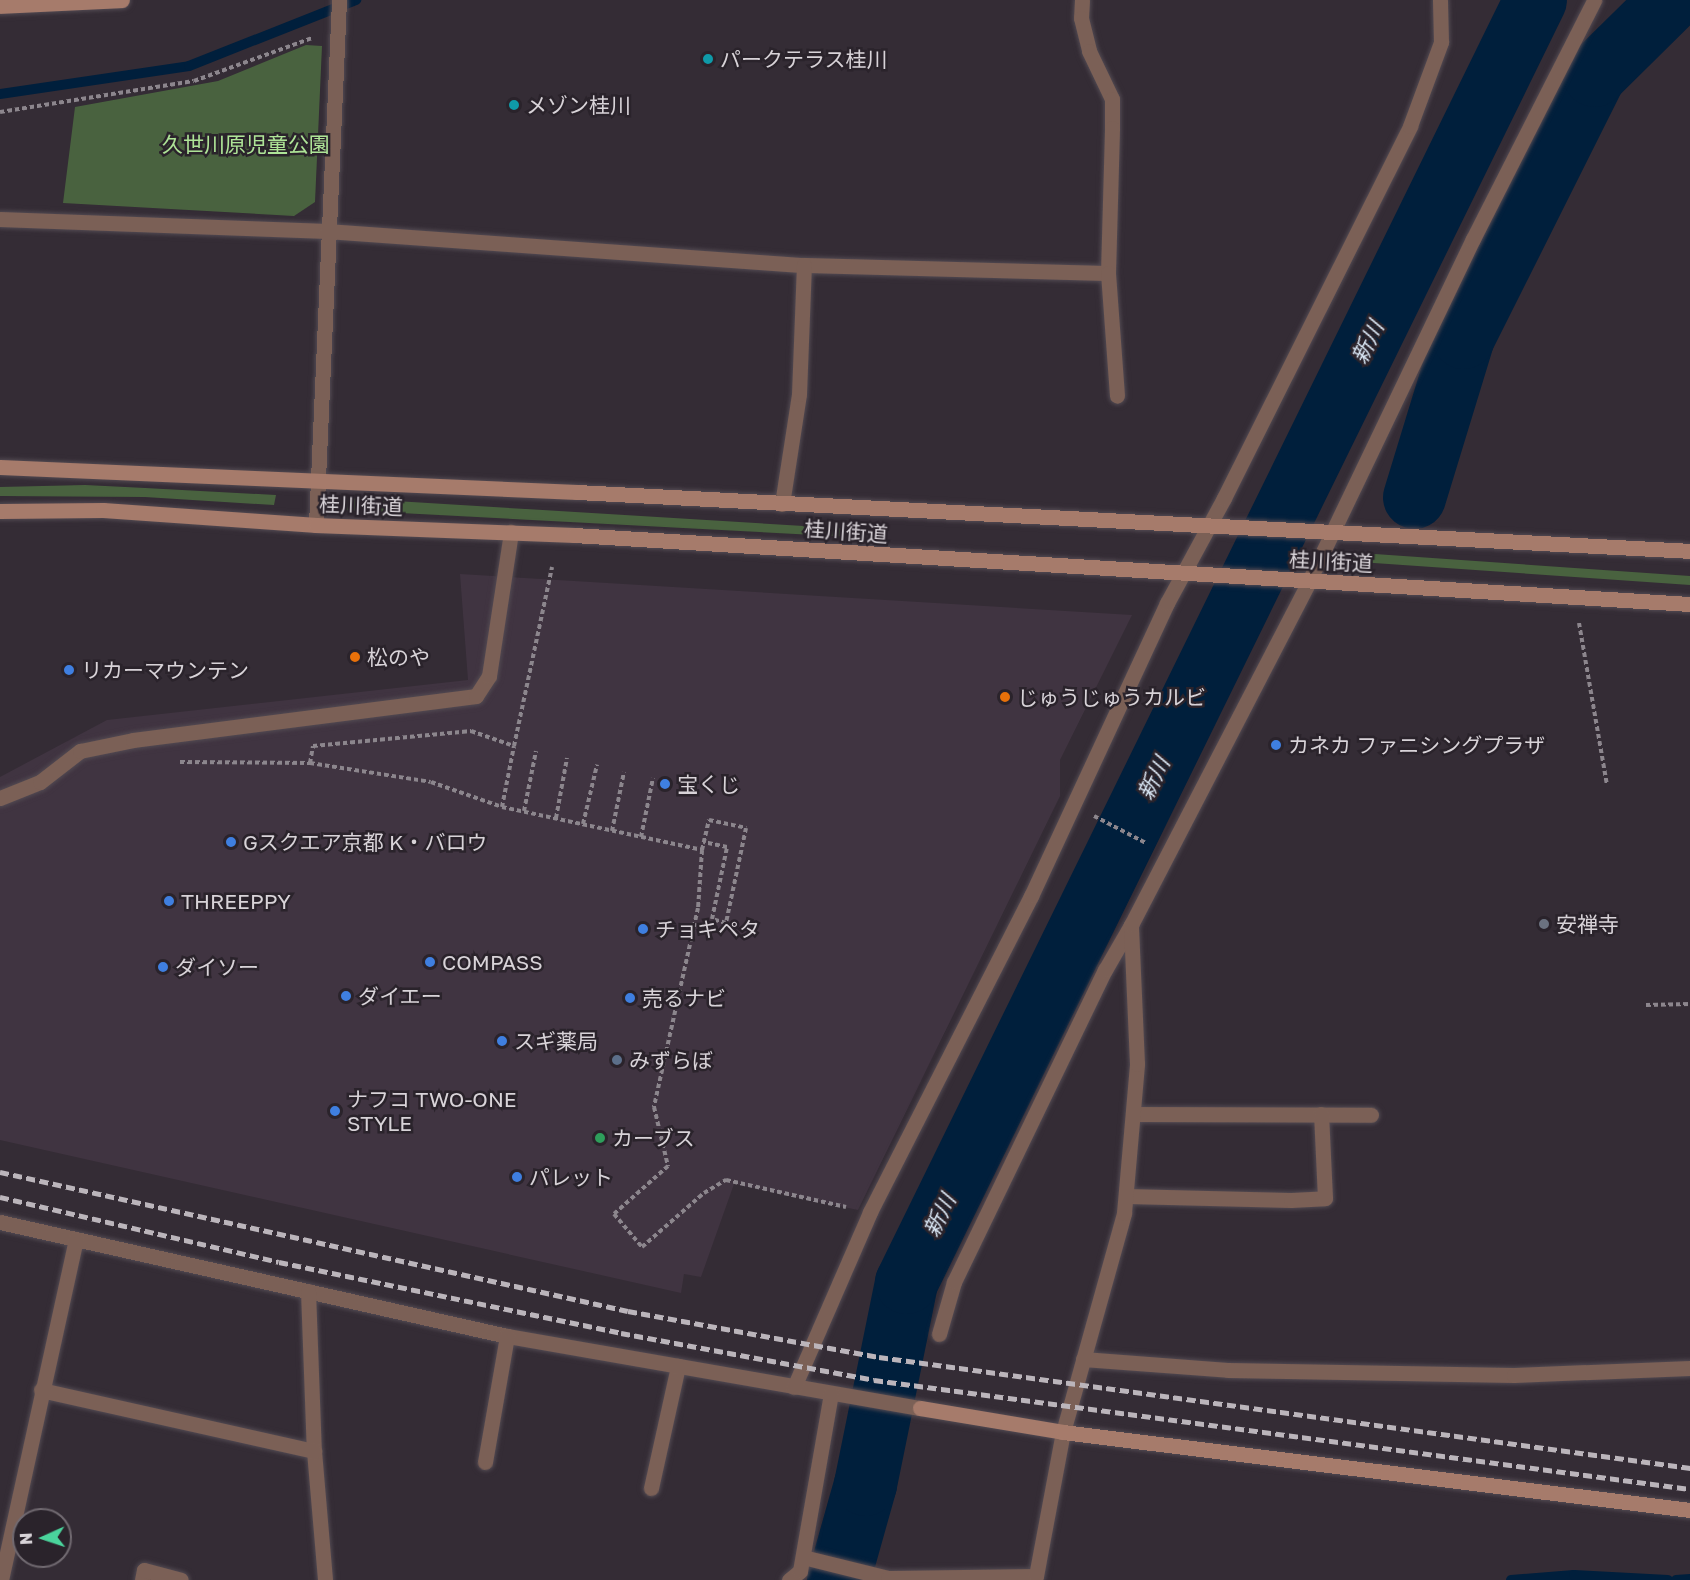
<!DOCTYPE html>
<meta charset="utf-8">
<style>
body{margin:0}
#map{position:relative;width:1690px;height:1580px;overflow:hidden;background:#342c35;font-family:"Golos Text","Noto Sans JP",sans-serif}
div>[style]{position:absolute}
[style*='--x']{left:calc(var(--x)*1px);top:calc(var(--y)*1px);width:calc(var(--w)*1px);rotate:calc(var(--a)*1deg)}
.built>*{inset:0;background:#403441}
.green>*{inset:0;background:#49623f}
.stream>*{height:10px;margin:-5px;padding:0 5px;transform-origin:5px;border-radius:5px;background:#001f3c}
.river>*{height:63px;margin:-31.5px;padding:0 31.5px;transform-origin:31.5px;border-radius:31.5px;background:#001f3c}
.path>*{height:4px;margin-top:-2px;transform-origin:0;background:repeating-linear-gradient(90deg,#8c868d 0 4.5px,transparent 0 7.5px)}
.roads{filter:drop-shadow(0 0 2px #524a52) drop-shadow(0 0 2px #524a52)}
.lane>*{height:15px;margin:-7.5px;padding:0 7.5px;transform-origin:7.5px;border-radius:7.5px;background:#7b6056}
.street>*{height:15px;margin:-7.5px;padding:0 7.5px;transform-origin:7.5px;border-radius:7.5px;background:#7b6056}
.secondary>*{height:15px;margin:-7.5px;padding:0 7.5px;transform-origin:7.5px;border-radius:7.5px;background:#a67b6b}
.rail>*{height:4.5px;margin-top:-2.25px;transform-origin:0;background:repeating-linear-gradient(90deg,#bbb5bb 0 9px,transparent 0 13.5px)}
.dots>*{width:16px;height:16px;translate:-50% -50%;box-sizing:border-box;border:3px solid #2a232b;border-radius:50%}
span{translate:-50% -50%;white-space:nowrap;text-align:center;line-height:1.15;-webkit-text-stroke:5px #2a232b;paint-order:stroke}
.poi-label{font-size:21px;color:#d8d3d8}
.left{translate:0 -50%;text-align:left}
.park-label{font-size:21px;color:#aee497}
.street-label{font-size:21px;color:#d8d3d8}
.water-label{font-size:22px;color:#d8e5f3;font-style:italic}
.north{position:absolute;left:12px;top:1508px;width:60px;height:60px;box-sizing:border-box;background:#2a232b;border:2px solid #706970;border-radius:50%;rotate:267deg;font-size:16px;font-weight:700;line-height:24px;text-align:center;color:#d8d3d8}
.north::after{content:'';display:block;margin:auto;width:21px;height:27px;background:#4ad49c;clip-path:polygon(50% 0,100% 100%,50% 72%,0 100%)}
</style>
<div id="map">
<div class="built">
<div style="clip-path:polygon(460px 574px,1132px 615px,1060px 760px,1060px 796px,858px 1210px,734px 1184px,701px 1277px,684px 1274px,681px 1293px,0 1140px,0 777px,107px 720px,468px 680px)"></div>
</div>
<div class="green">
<div style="clip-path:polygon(306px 45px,322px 46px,315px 202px,294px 216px,63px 203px,75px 107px,218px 81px)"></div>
<div style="clip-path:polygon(85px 485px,145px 488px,276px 495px,274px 505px,145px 497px,0 496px,0 487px)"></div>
<div style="clip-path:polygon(346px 498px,854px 529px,852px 537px,343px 510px)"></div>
<div style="clip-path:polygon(1346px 552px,1690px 576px,1690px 585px,1345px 561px,1342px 557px)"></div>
</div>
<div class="stream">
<div style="--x:0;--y:94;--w:191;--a:-8.4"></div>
<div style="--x:189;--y:66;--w:180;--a:-21.6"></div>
<div style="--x:1511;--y:1580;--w:63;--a:-4.5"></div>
<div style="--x:1574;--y:1575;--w:94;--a:3"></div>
<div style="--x:1676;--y:1580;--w:14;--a:-4"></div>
</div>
<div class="river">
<div style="--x:1414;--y:497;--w:167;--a:-73"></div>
<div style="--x:1463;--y:337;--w:293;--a:-63.4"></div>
<div style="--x:1594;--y:75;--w:107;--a:-44.6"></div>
<div style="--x:838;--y:1580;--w:100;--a:-74.3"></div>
<div style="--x:865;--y:1484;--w:206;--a:-78.5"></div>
<div style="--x:906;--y:1282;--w:1428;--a:-63.87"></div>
</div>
<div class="path">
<div style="--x:0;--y:112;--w:196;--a:-9.1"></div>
<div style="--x:194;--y:81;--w:126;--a:-20"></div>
<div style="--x:1579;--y:623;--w:164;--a:80.2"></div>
<div style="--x:180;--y:762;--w:130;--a:0.4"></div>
<div style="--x:310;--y:763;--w:122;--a:8.9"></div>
<div style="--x:431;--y:782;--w:75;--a:19.4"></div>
<div style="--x:502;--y:807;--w:205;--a:12.1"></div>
<div style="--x:702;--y:850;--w:58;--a:93.9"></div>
<div style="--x:698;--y:908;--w:204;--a:102.5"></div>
<div style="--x:654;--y:1107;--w:61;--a:76.7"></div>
<div style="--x:668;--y:1166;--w:72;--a:138.4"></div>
<div style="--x:614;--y:1214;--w:43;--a:49.7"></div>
<div style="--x:642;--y:1247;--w:82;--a:-41.1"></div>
<div style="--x:704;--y:1193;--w:26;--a:-31"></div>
<div style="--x:726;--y:1180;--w:123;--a:12.7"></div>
<div style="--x:310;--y:763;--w:17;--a:-80"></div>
<div style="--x:313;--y:746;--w:159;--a:-5.4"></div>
<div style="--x:471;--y:731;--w:46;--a:19.2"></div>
<div style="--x:514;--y:746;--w:183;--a:-78"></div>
<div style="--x:502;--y:807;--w:62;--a:-78.9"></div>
<div style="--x:524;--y:811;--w:61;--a:-78.7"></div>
<div style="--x:1094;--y:816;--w:59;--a:27.4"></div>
<div style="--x:556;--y:818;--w:61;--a:-79.6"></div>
<div style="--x:583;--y:824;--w:61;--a:-76.7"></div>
<div style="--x:612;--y:831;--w:60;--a:-78.5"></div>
<div style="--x:641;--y:837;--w:60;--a:-78.5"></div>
<div style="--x:702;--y:850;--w:31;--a:-77"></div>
<div style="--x:709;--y:820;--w:38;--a:12"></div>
<div style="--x:746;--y:828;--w:97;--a:101.9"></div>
<div style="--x:726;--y:923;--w:15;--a:-164"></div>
<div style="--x:712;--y:919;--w:74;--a:-78.2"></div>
<div style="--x:727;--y:847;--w:24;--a:-168"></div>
<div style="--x:1646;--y:1005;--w:44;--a:-1.3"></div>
</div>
<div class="roads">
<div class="lane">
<div style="--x:1082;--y:0;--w:18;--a:93"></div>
<div style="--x:1081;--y:18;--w:34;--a:76"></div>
<div style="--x:1089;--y:51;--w:53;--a:64.4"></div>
<div style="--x:1112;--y:99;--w:29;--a:90"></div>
<div style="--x:0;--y:798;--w:43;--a:-21.8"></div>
<div style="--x:40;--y:782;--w:51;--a:-37.8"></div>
<div style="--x:80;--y:751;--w:54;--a:-11.7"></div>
<div style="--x:133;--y:740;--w:346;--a:-7.3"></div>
<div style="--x:476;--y:696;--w:24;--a:-57"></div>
<div style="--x:489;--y:676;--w:146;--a:-81.3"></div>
<div style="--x:651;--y:1488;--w:125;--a:-77.5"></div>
</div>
<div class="street">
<div style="--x:0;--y:219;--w:327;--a:2.1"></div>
<div style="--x:327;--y:231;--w:478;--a:4.1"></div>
<div style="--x:804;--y:265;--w:304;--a:1.5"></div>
<div style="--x:1108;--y:273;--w:145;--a:-88.4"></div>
<div style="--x:1108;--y:273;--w:123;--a:85.8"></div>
<div style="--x:782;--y:504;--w:111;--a:-81.2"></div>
<div style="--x:799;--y:394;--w:129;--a:-87.8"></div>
<div style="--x:316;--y:525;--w:526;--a:-87.49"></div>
<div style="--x:1135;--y:1114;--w:236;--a:0.2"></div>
<div style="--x:1126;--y:1196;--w:165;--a:1.4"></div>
<div style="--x:1291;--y:1200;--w:34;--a:-3"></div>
<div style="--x:1325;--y:1198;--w:84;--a:-92.7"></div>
<div style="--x:0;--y:1222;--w:520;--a:12.67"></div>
<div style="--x:507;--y:1336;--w:419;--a:9.9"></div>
<div style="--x:308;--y:1291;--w:160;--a:87.9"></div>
<div style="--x:314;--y:1451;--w:129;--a:85.1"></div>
<div style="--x:939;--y:1334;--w:54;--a:-73.9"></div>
<div style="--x:954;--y:1282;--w:347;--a:-64.2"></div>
<div style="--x:1105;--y:970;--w:52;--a:-60"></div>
<div style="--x:1083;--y:1359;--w:145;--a:4.3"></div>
<div style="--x:1228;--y:1370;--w:286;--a:1"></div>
<div style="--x:1514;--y:1375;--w:176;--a:-2.3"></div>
<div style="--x:794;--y:1387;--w:191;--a:-66.5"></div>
<div style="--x:870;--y:1212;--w:355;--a:-63"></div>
<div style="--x:1031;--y:896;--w:323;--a:-65.1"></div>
<div style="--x:1167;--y:603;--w:119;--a:-61.5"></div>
<div style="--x:1224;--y:498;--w:416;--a:-63.4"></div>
<div style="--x:1410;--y:126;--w:90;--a:-69.7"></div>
<div style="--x:1441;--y:42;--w:42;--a:-91.4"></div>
<div style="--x:41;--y:1390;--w:280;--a:12.6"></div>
<div style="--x:485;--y:1462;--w:128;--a:-80.1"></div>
<div style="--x:803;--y:1557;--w:88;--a:13.9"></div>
<div style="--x:888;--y:1578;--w:148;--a:-0.8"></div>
<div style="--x:1036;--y:1576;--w:147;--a:-79.4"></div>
<div style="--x:1063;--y:1432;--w:227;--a:-74.4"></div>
<div style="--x:1124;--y:1213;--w:150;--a:-85"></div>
<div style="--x:1137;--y:1064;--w:139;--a:-92.5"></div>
<div style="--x:1131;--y:925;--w:387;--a:-62.6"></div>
<div style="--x:1309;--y:581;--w:379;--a:-64.4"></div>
<div style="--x:1473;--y:239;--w:268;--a:-63.1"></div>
<div style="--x:1;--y:1580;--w:349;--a:-77.6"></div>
<div style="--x:142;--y:1580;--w:10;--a:-79"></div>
<div style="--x:144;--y:1570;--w:38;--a:15"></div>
<div style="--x:789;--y:1580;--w:14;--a:-39"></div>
<div style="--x:800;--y:1571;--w:180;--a:-80.1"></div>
</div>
<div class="secondary">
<div style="--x:0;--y:6;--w:122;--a:-2.8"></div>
<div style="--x:0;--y:467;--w:578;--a:2.48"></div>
<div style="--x:577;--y:492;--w:1115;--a:3.03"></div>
<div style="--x:0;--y:511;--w:103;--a:-0.6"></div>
<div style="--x:103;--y:510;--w:214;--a:4"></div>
<div style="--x:316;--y:525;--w:258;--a:2.2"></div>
<div style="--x:574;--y:535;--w:1118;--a:3.54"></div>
<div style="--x:920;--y:1408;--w:145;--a:9.5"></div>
<div style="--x:1063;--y:1432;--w:632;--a:7.09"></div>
</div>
</div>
<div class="rail">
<div style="--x:0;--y:1172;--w:643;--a:12.48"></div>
<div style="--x:628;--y:1311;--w:255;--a:10.4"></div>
<div style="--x:879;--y:1357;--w:819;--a:7.79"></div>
<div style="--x:0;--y:1197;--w:286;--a:13.1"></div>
<div style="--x:279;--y:1262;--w:349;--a:11.7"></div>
<div style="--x:621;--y:1333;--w:257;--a:10.5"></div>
<div style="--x:874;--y:1380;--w:823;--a:7.61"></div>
</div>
<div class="dots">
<div style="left:708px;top:59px;background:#0f9aa8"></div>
<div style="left:514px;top:105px;background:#0f9aa8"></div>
<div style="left:355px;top:657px;background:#e8710a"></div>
<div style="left:69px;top:670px;background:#3f7fe0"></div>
<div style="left:1005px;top:697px;background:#e8710a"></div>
<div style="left:1276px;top:745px;background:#3f7fe0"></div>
<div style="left:665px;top:784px;background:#3f7fe0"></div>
<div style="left:231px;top:842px;background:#3f7fe0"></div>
<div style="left:169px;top:901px;background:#3f7fe0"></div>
<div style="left:1544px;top:924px;background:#6b7280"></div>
<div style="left:643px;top:929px;background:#3f7fe0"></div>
<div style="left:430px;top:962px;background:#3f7fe0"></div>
<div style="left:163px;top:967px;background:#3f7fe0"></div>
<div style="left:346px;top:996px;background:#3f7fe0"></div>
<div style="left:630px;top:998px;background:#3f7fe0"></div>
<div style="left:502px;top:1041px;background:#3f7fe0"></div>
<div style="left:617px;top:1060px;background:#5c6f8a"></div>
<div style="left:335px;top:1111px;background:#3f7fe0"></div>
<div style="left:600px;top:1138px;background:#2e9e5b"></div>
<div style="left:517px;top:1177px;background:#3f7fe0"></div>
</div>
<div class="poi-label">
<span class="left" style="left:720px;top:59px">パークテラス桂川</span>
<span class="left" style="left:526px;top:105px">メゾン桂川</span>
<span class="left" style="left:367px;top:657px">松のや</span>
<span class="left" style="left:81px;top:670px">リカーマウンテン</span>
<span class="left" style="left:1017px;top:697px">じゅうじゅうカルビ</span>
<span class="left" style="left:1288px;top:745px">カネカ ファニシングプラザ</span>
<span class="left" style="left:677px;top:784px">宝くじ</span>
<span class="left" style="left:243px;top:842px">Gスクエア京都 K・バロウ</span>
<span class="left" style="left:181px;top:901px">THREEPPY</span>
<span class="left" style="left:1556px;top:924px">安禅寺</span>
<span class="left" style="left:655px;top:929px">チョキペタ</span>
<span class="left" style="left:442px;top:962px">COMPASS</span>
<span class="left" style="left:175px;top:967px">ダイソー</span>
<span class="left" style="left:358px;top:996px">ダイエー</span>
<span class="left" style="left:642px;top:998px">売るナビ</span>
<span class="left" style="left:514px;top:1041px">スギ薬局</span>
<span class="left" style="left:629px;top:1060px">みずらぼ</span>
<span class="left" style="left:347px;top:1111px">ナフコ TWO-ONE<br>STYLE</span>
<span class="left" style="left:612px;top:1138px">カーブス</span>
<span class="left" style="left:529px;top:1177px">パレット</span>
</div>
<div class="park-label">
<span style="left:246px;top:144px">久世川原児童公園</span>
</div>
<div class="street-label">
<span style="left:361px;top:505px;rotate:2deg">桂川街道</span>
<span style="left:846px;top:531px;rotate:4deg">桂川街道</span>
<span style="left:1331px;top:561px;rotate:3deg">桂川街道</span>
</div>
<div class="water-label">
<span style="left:1367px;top:342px;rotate:-64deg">新川</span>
<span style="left:1153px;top:778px;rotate:-64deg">新川</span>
<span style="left:939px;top:1215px;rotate:-64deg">新川</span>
</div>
<div class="north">N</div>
</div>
